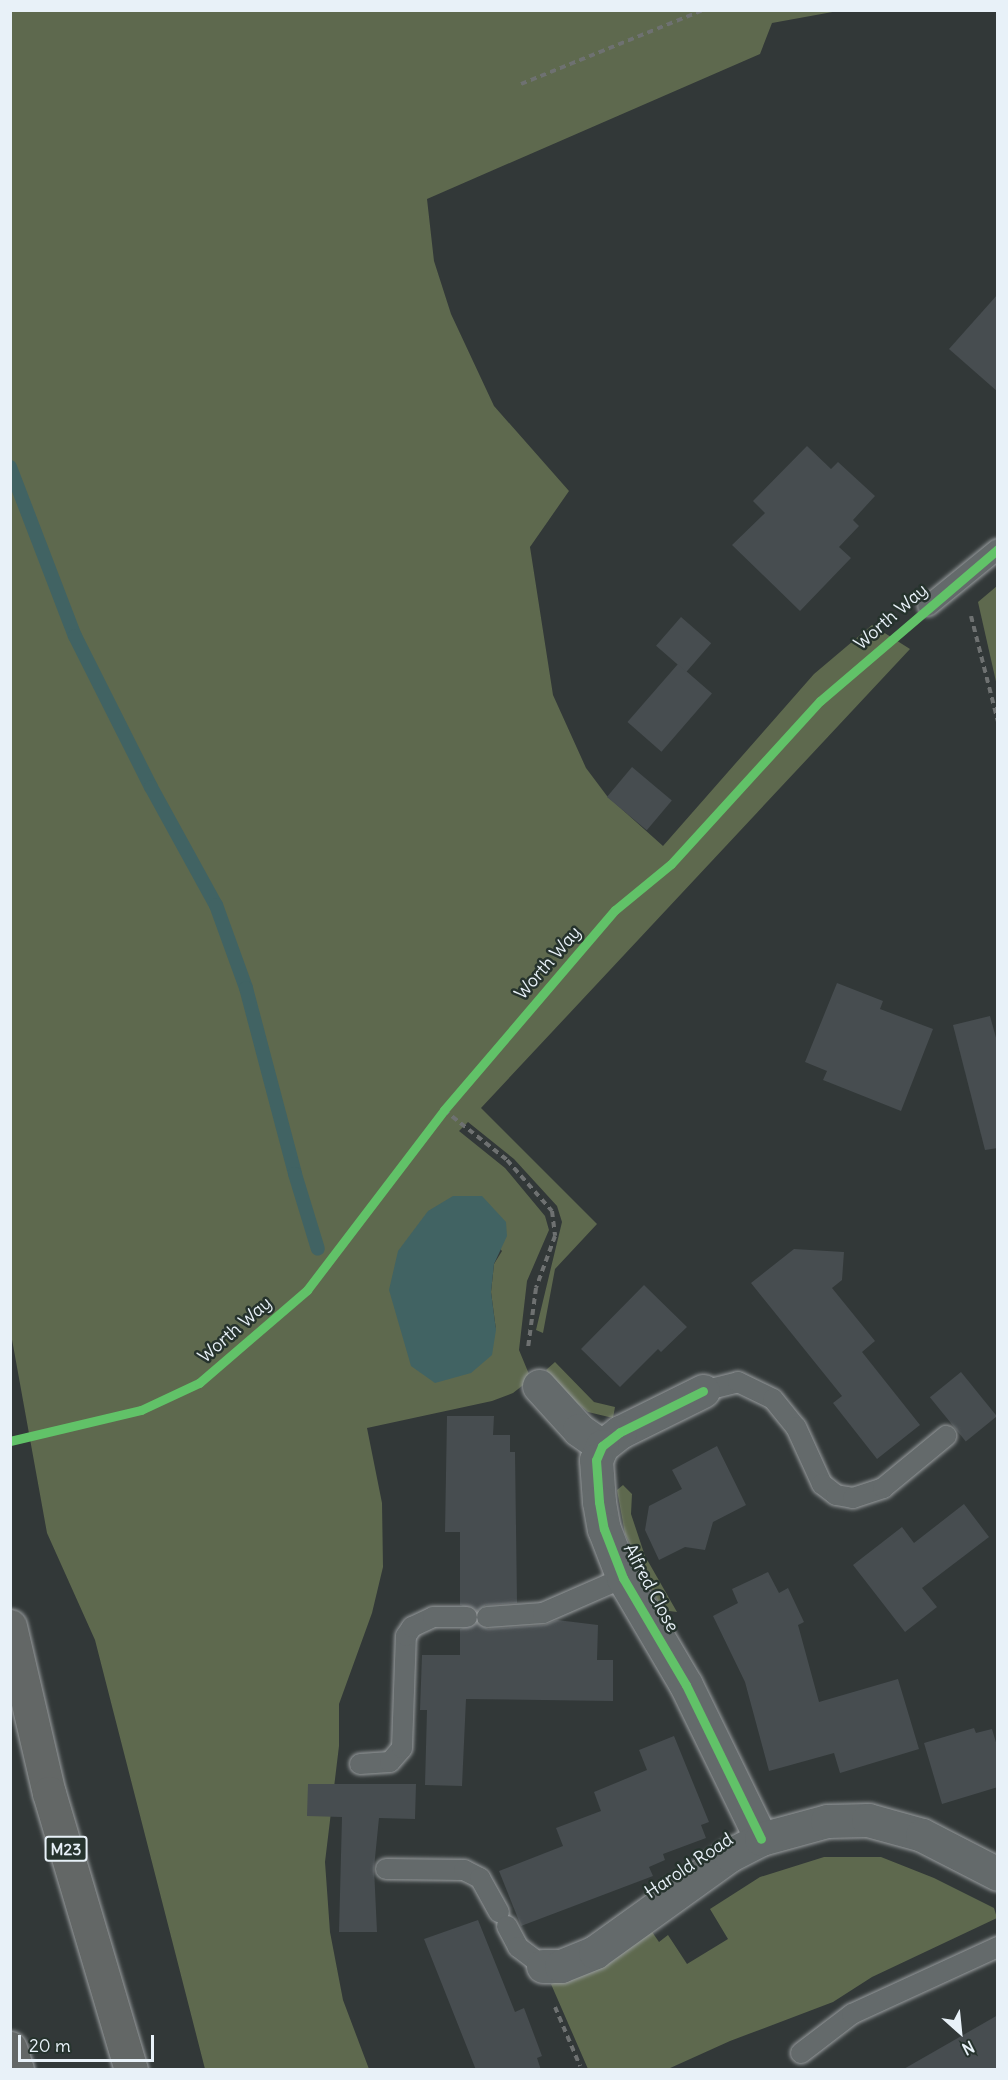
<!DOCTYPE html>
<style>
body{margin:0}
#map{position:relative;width:1008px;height:2080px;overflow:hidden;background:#323838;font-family:Delius,sans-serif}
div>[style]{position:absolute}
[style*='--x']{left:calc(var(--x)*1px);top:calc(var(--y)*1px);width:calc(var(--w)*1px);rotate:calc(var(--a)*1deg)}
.green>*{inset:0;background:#5e694e}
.water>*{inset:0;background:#416363}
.stream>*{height:14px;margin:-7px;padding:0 7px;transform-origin:7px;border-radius:7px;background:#416363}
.building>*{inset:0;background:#474d50;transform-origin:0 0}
.path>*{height:4px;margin-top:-2px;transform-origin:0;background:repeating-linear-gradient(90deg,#6e7171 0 6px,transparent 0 10.5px)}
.roads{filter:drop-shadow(0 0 2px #999d9f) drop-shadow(0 0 2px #999d9f)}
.lane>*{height:20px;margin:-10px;padding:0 10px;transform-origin:10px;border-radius:10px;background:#646a6b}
.street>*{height:33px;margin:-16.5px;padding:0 16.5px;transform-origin:16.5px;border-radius:16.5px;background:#646a6b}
.highway>*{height:33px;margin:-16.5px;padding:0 16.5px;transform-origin:16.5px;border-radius:16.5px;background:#636766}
.cycleway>*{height:9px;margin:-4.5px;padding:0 4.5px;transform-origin:4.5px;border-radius:4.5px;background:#61c268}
span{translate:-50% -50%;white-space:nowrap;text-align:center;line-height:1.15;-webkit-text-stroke:5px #26332d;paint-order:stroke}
.shield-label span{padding:2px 4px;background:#26332d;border:2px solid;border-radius:4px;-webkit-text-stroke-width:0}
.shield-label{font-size:16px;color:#e8f1f8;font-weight:700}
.street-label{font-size:18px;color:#e8f1f8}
.frame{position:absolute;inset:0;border:12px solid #e8f1f8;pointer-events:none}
.north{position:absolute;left:930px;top:2002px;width:60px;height:60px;-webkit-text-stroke:4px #26332d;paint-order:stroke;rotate:153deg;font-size:16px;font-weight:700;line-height:24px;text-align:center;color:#e8f1f8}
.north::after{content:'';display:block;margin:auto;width:21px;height:27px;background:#e8f1f8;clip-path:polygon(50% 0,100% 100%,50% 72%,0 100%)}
.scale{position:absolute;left:18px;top:2035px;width:136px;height:27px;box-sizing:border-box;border:3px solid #e8f1f8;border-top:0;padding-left:8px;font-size:18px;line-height:21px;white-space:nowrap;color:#e8f1f8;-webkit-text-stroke:4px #26332d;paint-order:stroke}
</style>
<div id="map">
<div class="green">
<div style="clip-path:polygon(evenodd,10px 11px,838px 11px,772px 23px,760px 54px,427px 199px,434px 261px,451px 314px,494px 406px,569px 491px,530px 547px,553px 695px,586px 768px,607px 796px,663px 846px,814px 674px,872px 625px,910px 649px,481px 1108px,597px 1224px,555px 1269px,543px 1333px,536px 1330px,562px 1222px,557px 1206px,514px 1159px,468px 1122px,459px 1131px,505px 1168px,545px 1216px,549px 1230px,527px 1281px,519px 1350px,531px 1379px,513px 1393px,492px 1401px,367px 1428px,382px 1503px,383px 1567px,372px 1613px,339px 1704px,339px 1746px,325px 1862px,330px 1932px,343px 2000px,369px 2069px,205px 2069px,95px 1640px,47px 1533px,11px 1334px,10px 11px,453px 1196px,502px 1251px,494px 1264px,491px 1292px,496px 1330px,453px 1196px)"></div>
<div style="clip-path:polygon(997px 586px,997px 686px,978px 602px)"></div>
<div style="clip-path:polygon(555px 1362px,594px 1402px,615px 1407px,613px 1418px,588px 1412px,577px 1403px,546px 1370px)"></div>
<div style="clip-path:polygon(623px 1485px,632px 1494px,631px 1514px,645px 1556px,677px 1612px,662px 1610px,625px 1534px,617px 1490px)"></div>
<div style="clip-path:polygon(824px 1857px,881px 1857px,934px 1878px,994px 1908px,997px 1918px,872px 1977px,833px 2002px,730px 2041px,668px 2069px,588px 2069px,551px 1984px,577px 1977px,648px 1926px,659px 1942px,668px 1935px,687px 1964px,728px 1939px,710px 1909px,760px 1877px)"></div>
</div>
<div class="water">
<div style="clip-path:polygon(453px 1196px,482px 1196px,506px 1222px,507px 1236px,494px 1264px,491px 1292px,496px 1330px,492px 1355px,471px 1373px,435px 1383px,411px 1366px,389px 1290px,398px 1251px,428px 1211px)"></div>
</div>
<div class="stream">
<div style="--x:10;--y:467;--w:181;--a:69"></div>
<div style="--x:75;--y:636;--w:169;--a:63.3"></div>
<div style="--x:151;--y:787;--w:135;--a:61.2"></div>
<div style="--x:216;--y:905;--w:88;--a:70.1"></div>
<div style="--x:246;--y:988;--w:192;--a:75.2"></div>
<div style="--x:295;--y:1174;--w:78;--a:73"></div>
</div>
<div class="building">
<div style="clip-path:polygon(998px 294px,998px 392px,949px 349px)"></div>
<div style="clip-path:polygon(807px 446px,831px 469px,838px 462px,875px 496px,853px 520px,859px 526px,839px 547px,851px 558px,800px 611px,732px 545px,765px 513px,753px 501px)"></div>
<div style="left:681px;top:617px;width:40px;height:38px;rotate:41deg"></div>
<div style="left:678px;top:664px;width:45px;height:77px;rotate:41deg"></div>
<div style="left:632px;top:767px;width:52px;height:39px;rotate:40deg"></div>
<div style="clip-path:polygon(837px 983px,883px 1001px,880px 1009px,933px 1029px,901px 1111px,823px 1080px,827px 1071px,805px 1062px)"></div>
<div style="clip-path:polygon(990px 1016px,998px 1045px,998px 1148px,985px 1150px,953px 1025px)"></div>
<div style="clip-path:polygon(794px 1249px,844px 1252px,842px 1280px,832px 1288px,875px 1341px,862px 1352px,920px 1425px,877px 1459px,833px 1403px,842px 1396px,751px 1283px)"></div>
<div style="clip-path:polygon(644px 1285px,687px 1327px,661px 1352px,658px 1349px,620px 1387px,581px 1349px)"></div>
<div style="left:961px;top:1372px;width:57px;height:40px;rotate:51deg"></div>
<div style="clip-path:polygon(447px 1416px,494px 1416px,493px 1435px,510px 1435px,510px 1452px,515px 1452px,517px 1603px,486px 1605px,477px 1611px,460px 1605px,460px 1532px,445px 1532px)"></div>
<div style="clip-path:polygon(717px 1446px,746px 1505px,713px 1522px,705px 1550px,685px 1547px,659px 1560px,645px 1530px,649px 1506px,682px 1489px,672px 1470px)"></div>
<div style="clip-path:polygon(964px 1504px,989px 1537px,922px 1588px,937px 1607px,905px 1632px,853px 1565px,902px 1527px,914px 1543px)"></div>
<div style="clip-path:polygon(768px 1572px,779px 1593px,788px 1588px,804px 1622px,798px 1625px,819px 1702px,898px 1679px,919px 1749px,840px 1773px,834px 1753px,769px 1771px,745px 1682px,713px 1616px,738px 1603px,732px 1589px)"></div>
<div style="clip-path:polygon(557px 1620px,598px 1625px,597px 1660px,613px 1660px,613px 1701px,466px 1699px,462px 1786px,425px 1785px,427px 1710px,420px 1710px,422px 1655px,460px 1655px,460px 1629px,477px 1623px,488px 1629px,544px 1625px)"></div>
<div style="clip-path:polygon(974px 1728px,976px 1733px,992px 1729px,998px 1749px,998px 1787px,942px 1804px,924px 1743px)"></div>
<div style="clip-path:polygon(674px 1736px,709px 1822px,701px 1825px,706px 1838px,663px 1854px,665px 1860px,649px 1867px,653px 1876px,521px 1926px,499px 1871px,563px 1846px,556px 1828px,601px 1811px,594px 1792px,647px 1770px,639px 1750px)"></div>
<div style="clip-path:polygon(308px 1784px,416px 1784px,415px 1819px,379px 1818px,374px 1868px,377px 1932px,339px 1932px,342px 1817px,307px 1816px)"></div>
<div style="clip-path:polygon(478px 1920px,515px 2012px,524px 2008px,542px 2056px,537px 2058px,541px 2070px,476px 2070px,424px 1939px)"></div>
<div style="clip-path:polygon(998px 2015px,998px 2070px,902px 2070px)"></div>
</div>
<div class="path">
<div style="--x:521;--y:84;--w:196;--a:-22.1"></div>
<div style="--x:971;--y:616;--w:109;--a:75.7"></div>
<div style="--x:444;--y:1110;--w:80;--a:38.4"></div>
<div style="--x:507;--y:1160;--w:68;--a:48.6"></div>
<div style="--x:552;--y:1211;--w:25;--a:83"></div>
<div style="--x:555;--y:1236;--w:55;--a:110.1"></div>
<div style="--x:536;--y:1288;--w:61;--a:97.6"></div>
<div style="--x:555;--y:2007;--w:64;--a:67"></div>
</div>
<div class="roads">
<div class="lane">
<div style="--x:928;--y:606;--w:90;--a:-39.2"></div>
<div style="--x:703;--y:1391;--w:36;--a:-14"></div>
<div style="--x:738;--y:1382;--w:39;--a:26"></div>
<div style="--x:773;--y:1399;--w:36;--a:51"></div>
<div style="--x:796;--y:1427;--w:63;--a:65.5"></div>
<div style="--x:822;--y:1484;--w:18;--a:38"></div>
<div style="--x:836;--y:1495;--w:17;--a:10"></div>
<div style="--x:853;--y:1498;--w:32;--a:-18"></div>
<div style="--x:883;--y:1488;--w:82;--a:-39.5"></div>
<div style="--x:487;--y:1617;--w:56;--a:-4.1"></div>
<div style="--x:543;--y:1613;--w:87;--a:-23.6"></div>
<div style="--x:360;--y:1764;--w:30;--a:-4"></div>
<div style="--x:390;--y:1762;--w:18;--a:-49"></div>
<div style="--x:402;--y:1748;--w:112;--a:-88"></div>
<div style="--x:406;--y:1636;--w:11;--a:-56"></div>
<div style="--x:412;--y:1627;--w:23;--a:-25"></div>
<div style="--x:433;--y:1617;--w:34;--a:0"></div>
<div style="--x:386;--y:1869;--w:78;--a:0.7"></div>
<div style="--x:464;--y:1870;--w:18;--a:27"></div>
<div style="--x:480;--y:1878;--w:39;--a:61"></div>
<div style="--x:507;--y:1926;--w:24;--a:62"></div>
<div style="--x:518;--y:1947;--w:31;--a:37"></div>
<div style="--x:801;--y:2053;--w:64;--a:-37.4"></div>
<div style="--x:852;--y:2014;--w:161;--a:-24.7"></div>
</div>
<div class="street">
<div style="--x:539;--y:1386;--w:59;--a:47.7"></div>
<div style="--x:579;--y:1430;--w:28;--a:35"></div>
<div style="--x:703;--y:1391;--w:93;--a:153.7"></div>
<div style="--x:620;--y:1432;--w:23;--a:142"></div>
<div style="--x:602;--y:1446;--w:15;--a:113"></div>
<div style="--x:596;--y:1460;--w:42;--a:85.9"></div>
<div style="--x:599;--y:1502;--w:27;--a:80"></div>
<div style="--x:604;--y:1529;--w:53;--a:68.8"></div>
<div style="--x:623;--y:1578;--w:124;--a:59.5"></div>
<div style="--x:686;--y:1685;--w:171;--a:64"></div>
<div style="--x:543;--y:1966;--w:18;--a:0"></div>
<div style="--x:561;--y:1966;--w:37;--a:-22"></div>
<div style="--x:595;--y:1952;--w:166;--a:-35.7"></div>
<div style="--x:730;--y:1855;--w:35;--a:-27"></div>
<div style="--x:761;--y:1839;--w:68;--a:-15.3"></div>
<div style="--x:827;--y:1821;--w:41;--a:-1.4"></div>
<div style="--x:868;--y:1820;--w:56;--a:15.5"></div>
<div style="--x:922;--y:1835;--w:85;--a:27.2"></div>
</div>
<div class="highway">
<div style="--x:10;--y:1626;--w:171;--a:76.9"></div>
<div style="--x:49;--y:1793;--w:289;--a:73.5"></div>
<div style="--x:10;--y:2048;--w:23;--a:72"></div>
</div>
</div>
<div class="cycleway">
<div style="--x:703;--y:1391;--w:93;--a:153.7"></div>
<div style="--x:620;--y:1432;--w:23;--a:142"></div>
<div style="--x:602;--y:1446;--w:15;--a:113"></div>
<div style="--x:596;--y:1460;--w:42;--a:85.9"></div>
<div style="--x:599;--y:1502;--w:27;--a:80"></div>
<div style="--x:604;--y:1529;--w:53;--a:68.8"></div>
<div style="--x:623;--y:1578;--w:124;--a:59.5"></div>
<div style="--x:686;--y:1685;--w:171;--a:64"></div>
<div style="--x:10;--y:1441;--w:135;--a:-13.3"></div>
<div style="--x:141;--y:1410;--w:64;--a:-25"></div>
<div style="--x:199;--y:1383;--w:143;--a:-40.7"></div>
<div style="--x:307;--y:1290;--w:226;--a:-52.7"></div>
<div style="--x:444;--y:1110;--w:263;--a:-49.5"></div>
<div style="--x:615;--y:910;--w:72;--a:-39.4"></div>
<div style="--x:671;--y:864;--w:221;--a:-47.6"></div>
<div style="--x:820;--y:701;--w:234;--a:-40.5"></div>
</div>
<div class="shield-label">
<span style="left:66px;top:1849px">M23</span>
</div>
<div class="street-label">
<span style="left:891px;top:617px;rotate:-41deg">Worth Way</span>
<span style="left:548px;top:963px;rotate:-49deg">Worth Way</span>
<span style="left:235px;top:1330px;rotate:-41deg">Worth Way</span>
<span style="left:651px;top:1588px;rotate:62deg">Alfred Close</span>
<span style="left:689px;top:1866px;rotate:-34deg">Harold Road</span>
</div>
<div class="frame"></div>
<div class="north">N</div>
<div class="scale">20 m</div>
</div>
